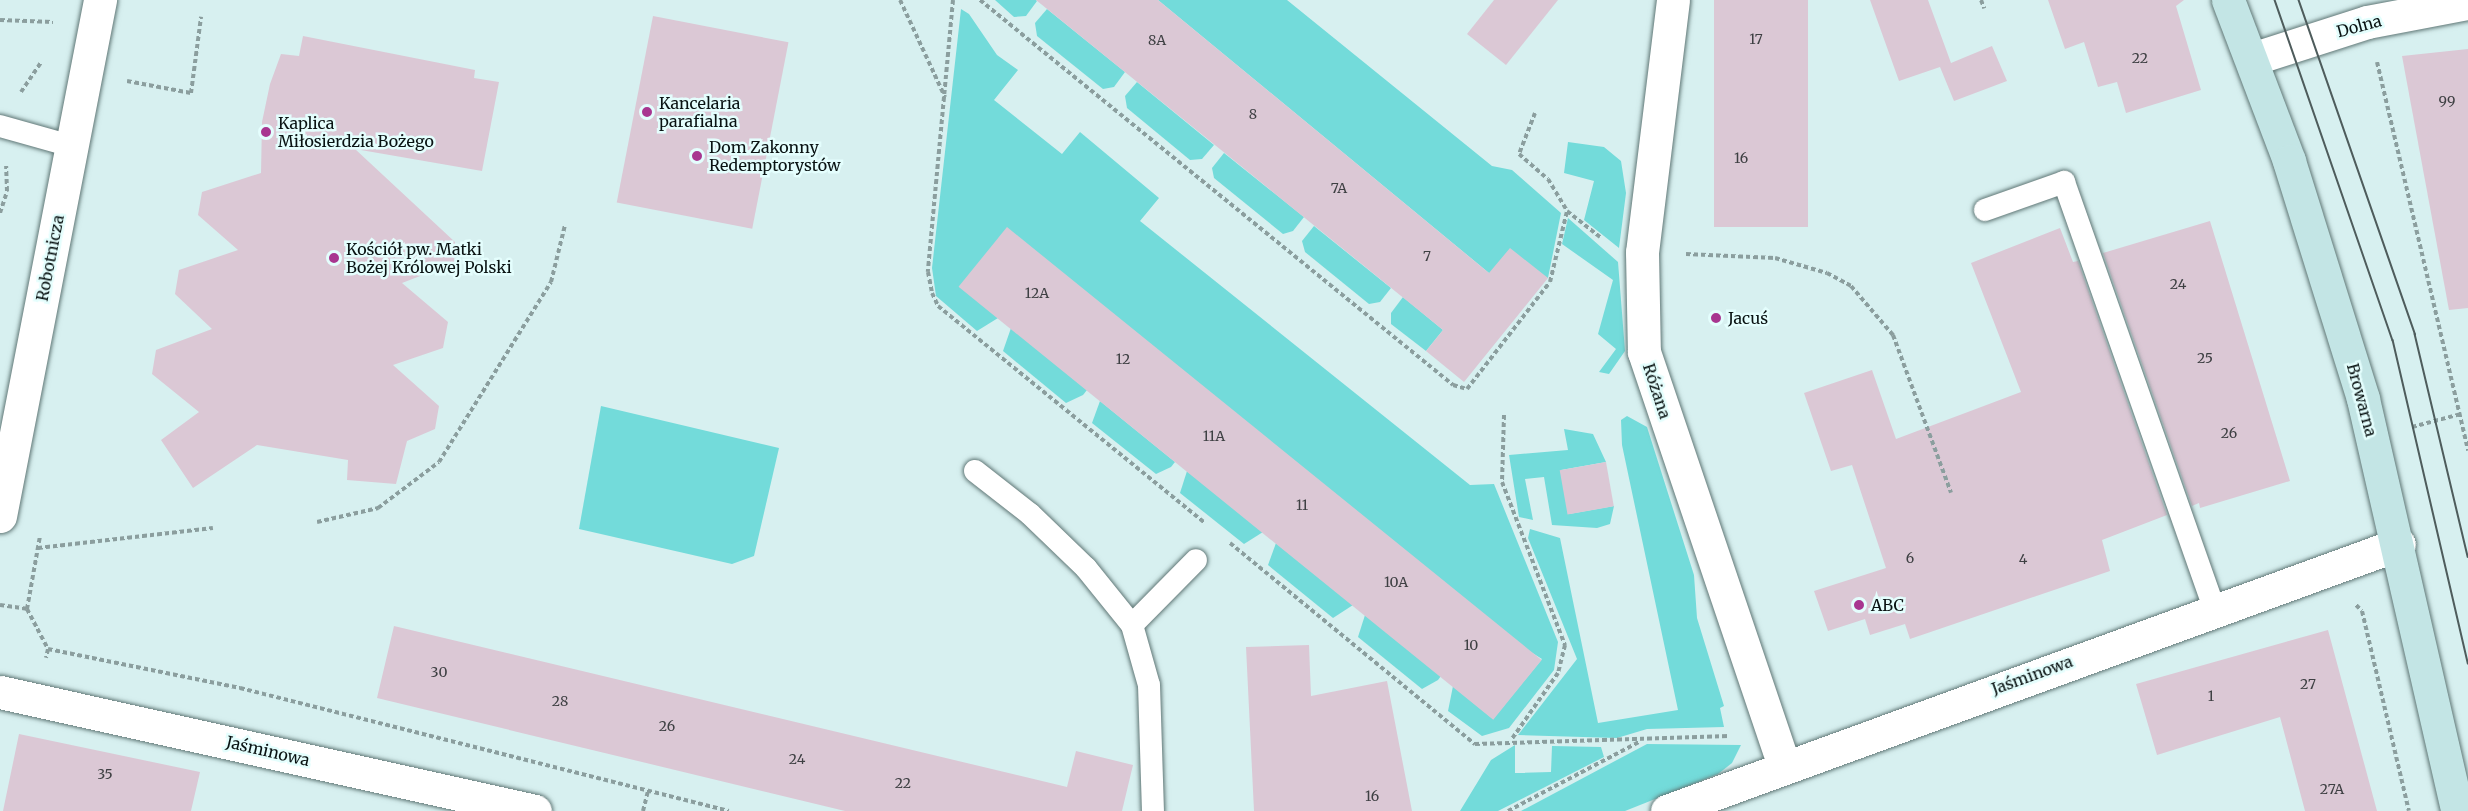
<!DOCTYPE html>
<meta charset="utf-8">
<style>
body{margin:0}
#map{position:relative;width:2468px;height:811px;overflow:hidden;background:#d7f0f0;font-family:Merriweather,serif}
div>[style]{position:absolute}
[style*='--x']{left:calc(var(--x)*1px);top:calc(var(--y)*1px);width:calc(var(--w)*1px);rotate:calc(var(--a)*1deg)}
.green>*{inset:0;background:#73dbda}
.building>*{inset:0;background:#dbc8d5;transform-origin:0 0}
.path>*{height:4px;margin-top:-2px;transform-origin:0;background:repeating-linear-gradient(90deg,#8b9e9e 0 4.5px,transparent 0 7.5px)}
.roads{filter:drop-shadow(0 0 2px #607776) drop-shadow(0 0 2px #607776)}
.lane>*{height:22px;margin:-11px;padding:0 11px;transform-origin:11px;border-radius:11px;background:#fff}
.street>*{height:33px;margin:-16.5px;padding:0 16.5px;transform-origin:16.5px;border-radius:16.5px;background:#fff}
.secondary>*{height:33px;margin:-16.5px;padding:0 16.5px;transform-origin:16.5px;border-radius:16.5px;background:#c3e5e5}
.tram>*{height:1.5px;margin:-0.75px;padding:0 0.75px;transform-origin:0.75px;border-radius:0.75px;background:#4e5c5c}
.dots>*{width:16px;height:16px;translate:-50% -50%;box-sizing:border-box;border:3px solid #e4fefd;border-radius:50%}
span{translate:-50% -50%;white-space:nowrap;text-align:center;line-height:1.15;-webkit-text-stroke:5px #e4fefd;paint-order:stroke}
.number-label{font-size:14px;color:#3e4043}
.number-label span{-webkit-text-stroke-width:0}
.street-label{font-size:16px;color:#091212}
.poi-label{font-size:16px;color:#091212}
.left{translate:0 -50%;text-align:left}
</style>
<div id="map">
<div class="green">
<div style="clip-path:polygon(995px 0,1036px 0,1037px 1px,1026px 16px,1014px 17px)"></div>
<div style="clip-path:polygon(1158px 0,1287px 0,1492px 166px,1512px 170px,1561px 213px,1548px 278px,1489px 273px)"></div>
<div style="clip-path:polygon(961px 9px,969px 14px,997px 55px,1018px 70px,994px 100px,1062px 154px,1080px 132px,1159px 198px,1140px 221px,1470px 485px,1494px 484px,1558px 642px,1554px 670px,1509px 728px,1482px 736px,1448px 711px,1453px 686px,1493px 719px,1542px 659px,998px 318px,977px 331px,936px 296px,932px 268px)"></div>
<div style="clip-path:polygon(1047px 9px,1125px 72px,1114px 87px,1103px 89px,1037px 36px,1035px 23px)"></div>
<div style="clip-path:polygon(1137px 82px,1214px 145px,1202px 159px,1190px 160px,1127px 108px,1125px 96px)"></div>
<div style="clip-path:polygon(1568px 142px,1604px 147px,1621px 161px,1626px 193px,1619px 248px,1584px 220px,1594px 181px,1564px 173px)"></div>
<div style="clip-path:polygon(1224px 153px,1304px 217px,1293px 231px,1283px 234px,1214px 178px,1212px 168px)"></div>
<div style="clip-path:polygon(1568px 218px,1618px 262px,1625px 351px,1609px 374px,1599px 372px,1616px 349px,1598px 334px,1613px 280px,1562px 244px)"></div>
<div style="clip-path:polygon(1314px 226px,1391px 288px,1380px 302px,1369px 304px,1305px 252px,1302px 241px)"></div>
<div style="clip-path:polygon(1403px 297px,1443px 330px,1426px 351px,1391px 324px,1391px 313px)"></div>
<div style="clip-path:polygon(1011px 328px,1087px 390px,1083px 395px,1066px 403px,1003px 351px)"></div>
<div style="clip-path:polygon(1100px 401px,1175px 462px,1171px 467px,1156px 474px,1092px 423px)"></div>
<div style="clip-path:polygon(601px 406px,779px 448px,754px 556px,732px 564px,579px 529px)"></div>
<div style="clip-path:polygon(1627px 416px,1647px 427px,1694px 575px,1697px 618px,1724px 706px,1720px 708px,1724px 727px,1647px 729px,1617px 738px,1518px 735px,1577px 659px,1528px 538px,1530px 529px,1560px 538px,1598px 723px,1678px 710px,1622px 445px,1621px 420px)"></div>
<div style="clip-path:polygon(1564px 429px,1593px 434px,1606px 462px,1561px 470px,1569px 514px,1614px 506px,1610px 524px,1597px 528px,1552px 525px,1544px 477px,1525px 479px,1533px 520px,1519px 517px,1509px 455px,1568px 450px)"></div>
<div style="clip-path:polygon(1187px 471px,1263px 532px,1244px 544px,1180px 493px)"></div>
<div style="clip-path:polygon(1276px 543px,1353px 605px,1333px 618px,1268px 565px)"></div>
<div style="clip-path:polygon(1365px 615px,1441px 676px,1438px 680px,1422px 689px,1358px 637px)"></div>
<div style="clip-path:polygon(1647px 744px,1741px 745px,1732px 763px,1718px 774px,1625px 811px,1521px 811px)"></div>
<div style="clip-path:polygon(1515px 745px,1515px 773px,1551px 772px,1552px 746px,1601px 747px,1604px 757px,1498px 811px,1460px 811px,1491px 760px)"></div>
</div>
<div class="building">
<div style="clip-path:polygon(1036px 0,1158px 0,1489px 273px,1510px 248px,1548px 278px,1464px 382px,1426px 351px,1443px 330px)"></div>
<div style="clip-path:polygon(1494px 0,1558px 0,1506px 65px,1467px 34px)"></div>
<div style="left:1714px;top:0;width:94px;height:227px"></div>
<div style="clip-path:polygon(1870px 0,1928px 0,1951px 63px,1992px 46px,2007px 81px,1954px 101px,1940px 67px,1899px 81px)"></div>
<div style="clip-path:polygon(2048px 0,2184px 0,2176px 6px,2201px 90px,2126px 113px,2117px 82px,2098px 87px,2084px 42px,2065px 49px)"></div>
<div style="left:653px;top:16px;width:138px;height:190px;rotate:11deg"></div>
<div style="clip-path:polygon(303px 36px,475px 70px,474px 78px,499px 82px,482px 171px,355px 149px,455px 242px,454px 263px,402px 283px,448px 322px,443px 348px,393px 365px,439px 406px,435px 429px,407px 441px,396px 484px,347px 480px,348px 460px,257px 445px,193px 488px,161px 440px,199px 412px,152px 374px,156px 350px,212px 329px,175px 294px,179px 270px,238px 250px,198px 215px,202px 192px,261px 173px,262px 122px,270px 84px,281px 54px,299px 56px)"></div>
<div style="clip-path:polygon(2468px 49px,2468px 308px,2449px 310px,2402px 56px)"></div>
<div style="clip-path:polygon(2210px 221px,2290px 481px,2200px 508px,2199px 503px,2192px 506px,2103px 253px)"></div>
<div style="left:1007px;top:227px;width:688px;height:77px;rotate:39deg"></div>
<div style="clip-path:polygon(2060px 228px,2073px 262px,2078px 261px,2167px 515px,2102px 540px,2110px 571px,1910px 639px,1905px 624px,1870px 635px,1865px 619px,1828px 631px,1814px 591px,1886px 568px,1852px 465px,1831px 471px,1804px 393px,1872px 370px,1896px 439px,2021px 392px,1971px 263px)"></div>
<div style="left:1606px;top:462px;width:45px;height:47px;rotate:80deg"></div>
<div style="clip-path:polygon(394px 626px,1067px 787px,1076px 751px,1133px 765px,1122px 811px,845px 811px,377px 698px)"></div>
<div style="clip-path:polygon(2328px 630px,2377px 811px,2305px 811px,2280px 717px,2157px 755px,2136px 684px)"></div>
<div style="clip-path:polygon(1309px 645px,1311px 696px,1387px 681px,1412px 811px,1254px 811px,1246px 647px)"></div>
<div style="clip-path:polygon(19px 734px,200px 772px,191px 811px,3px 811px)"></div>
</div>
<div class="path">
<div style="--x:900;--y:0;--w:107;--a:65.1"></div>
<div style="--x:953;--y:0;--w:273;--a:95.3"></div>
<div style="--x:928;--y:272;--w:21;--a:79"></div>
<div style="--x:932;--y:293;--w:14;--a:65"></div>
<div style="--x:938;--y:306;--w:344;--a:39.1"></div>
<div style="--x:980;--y:0;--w:610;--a:39.14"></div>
<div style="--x:1453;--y:385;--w:15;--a:16"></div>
<div style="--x:1467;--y:389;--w:135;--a:-52.2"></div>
<div style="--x:1550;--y:282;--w:73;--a:-76.5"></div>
<div style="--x:1981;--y:0;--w:9;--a:69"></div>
<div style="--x:0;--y:20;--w:53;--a:2.2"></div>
<div style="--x:2377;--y:62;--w:399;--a:76.8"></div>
<div style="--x:127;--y:81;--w:65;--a:10.6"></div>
<div style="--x:191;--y:93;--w:77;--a:-82.5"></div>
<div style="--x:21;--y:92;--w:37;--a:-56"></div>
<div style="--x:1535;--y:113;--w:44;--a:111.3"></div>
<div style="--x:1519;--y:154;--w:38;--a:41"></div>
<div style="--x:1548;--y:179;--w:37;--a:59"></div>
<div style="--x:1567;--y:211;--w:42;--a:38.2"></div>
<div style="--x:0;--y:213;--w:23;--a:-72"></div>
<div style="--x:7;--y:191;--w:25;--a:-92"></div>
<div style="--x:1686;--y:254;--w:89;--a:2.6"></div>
<div style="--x:1775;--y:258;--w:54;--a:16.1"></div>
<div style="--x:1827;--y:273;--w:27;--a:28"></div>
<div style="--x:1851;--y:286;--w:65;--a:49.4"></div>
<div style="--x:1893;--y:335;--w:168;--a:69.8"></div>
<div style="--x:1504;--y:415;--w:67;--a:91.7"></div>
<div style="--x:1502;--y:482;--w:175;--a:68.9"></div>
<div style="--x:1565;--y:645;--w:29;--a:104"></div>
<div style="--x:1558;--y:673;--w:82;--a:125"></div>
<div style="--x:2412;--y:427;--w:51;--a:-14.9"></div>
<div style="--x:317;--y:522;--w:63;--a:-12.9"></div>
<div style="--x:378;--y:508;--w:76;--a:-37"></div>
<div style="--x:439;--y:462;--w:212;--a:-58.1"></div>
<div style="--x:551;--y:282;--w:59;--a:-76.2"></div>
<div style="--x:1230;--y:543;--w:317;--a:39.4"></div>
<div style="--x:1475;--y:744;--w:254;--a:-1.8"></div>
<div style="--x:38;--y:548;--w:176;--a:-6.5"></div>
<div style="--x:0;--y:605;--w:27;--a:8"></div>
<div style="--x:27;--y:609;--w:45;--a:62.3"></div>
<div style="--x:48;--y:649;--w:9;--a:103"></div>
<div style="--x:2356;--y:605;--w:8;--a:45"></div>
<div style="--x:2362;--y:611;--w:205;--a:76.8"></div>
<div style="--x:27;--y:609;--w:74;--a:-79.9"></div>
<div style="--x:48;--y:649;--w:196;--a:11.5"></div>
<div style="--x:240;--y:688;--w:504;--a:14.12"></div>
<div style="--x:643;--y:811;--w:21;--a:-76"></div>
<div style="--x:1508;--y:811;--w:148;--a:-27.8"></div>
</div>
<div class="roads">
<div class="lane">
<div style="--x:0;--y:126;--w:74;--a:15.7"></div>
<div style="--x:1985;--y:210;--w:84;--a:-19.5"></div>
<div style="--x:2064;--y:182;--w:453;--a:70.6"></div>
<div style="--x:975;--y:471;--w:70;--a:38"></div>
<div style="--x:1030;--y:514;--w:78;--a:44"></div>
<div style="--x:1086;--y:568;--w:73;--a:51.1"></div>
<div style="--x:1132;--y:625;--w:62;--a:74.2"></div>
<div style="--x:1149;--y:685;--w:126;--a:88.2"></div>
<div style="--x:1132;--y:625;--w:91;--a:-45.4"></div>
</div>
<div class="street">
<div style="--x:1673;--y:0;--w:254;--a:97"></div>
<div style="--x:1642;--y:252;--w:100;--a:88.9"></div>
<div style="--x:1644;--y:352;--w:436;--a:71.3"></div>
<div style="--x:2252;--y:59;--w:121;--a:-17.8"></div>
<div style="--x:2367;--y:22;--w:103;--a:-10.7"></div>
<div style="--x:0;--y:516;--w:526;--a:-79.03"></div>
<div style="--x:0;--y:692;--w:548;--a:12.54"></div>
<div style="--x:1667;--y:811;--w:779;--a:-20.04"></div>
</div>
<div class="secondary">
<div style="--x:2228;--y:0;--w:172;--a:69.2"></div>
<div style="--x:2289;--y:161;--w:249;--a:72.7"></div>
<div style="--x:2363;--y:399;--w:423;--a:77.1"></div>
</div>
</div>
<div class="tram">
<div style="--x:2275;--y:0;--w:360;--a:70.9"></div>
<div style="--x:2393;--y:340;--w:332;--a:76.9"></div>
<div style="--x:2299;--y:0;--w:354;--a:70.8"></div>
<div style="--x:2415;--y:334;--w:229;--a:76.6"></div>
</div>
<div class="dots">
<div style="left:647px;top:112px;background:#a83690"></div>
<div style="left:266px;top:132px;background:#a83690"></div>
<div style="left:697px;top:156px;background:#a83690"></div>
<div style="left:334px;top:258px;background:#a83690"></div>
<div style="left:1716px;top:318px;background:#a83690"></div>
<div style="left:1859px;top:605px;background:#a83690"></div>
</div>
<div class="number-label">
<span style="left:1756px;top:39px">17</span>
<span style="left:1157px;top:40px">8A</span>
<span style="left:2140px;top:58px">22</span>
<span style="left:2447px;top:101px">99</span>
<span style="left:1253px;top:114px">8</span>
<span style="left:1741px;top:158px">16</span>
<span style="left:1339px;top:188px">7A</span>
<span style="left:1427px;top:256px">7</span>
<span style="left:2178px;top:284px">24</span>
<span style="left:1037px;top:293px">12A</span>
<span style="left:2205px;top:358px">25</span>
<span style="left:1123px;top:359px">12</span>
<span style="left:2229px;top:433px">26</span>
<span style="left:1214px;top:436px">11A</span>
<span style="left:1302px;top:505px">11</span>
<span style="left:1910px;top:558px">6</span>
<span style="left:2023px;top:559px">4</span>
<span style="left:1396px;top:582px">10A</span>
<span style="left:1471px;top:645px">10</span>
<span style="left:439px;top:672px">30</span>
<span style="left:2308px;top:684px">27</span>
<span style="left:2211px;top:696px">1</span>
<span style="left:560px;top:701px">28</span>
<span style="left:667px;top:726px">26</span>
<span style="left:797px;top:759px">24</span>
<span style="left:105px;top:774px">35</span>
<span style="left:903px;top:783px">22</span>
<span style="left:2332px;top:789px">27A</span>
<span style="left:1372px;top:796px">16</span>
</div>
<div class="street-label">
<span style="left:2359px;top:26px;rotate:-15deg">Dolna</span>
<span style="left:50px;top:258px;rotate:-79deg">Robotnicza</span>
<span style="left:1657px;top:391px;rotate:72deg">Różana</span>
<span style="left:2362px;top:400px;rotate:75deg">Browarna</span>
<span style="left:2032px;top:675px;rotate:-20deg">Jaśminowa</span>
<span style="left:268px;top:751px;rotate:13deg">Jaśminowa</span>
</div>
<div class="poi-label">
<span class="left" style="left:659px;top:112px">Kancelaria<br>parafialna</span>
<span class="left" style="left:278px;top:132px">Kaplica<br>Miłosierdzia Bożego</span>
<span class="left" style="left:709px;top:156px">Dom Zakonny<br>Redemptorystów</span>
<span class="left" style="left:346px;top:258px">Kościół pw. Matki<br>Bożej Królowej Polski</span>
<span class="left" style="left:1728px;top:318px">Jacuś</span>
<span class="left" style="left:1871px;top:605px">ABC</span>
</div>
</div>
